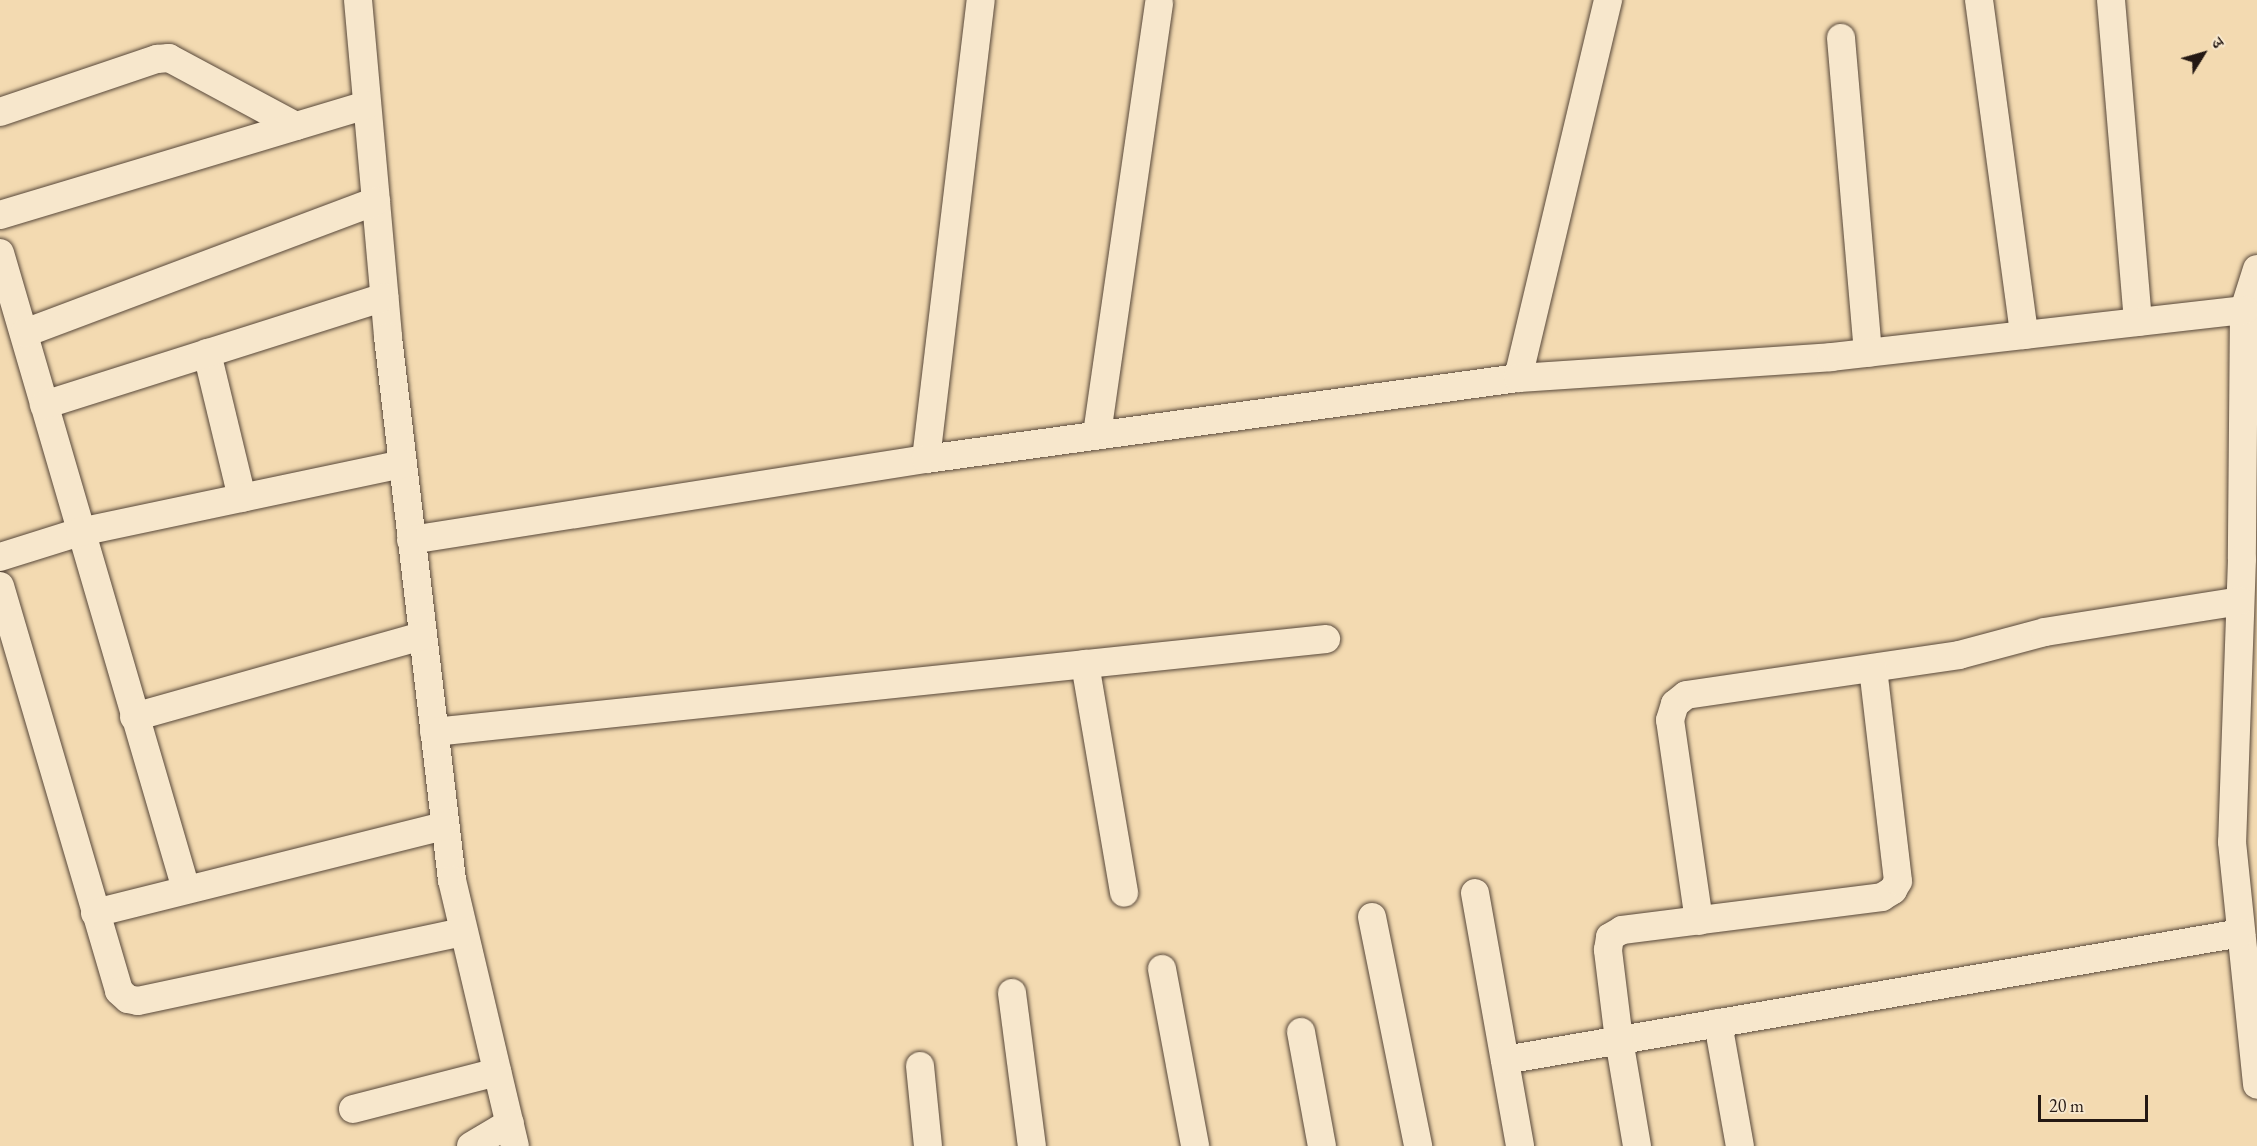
<!DOCTYPE html>
<meta charset="utf-8">
<style>
body{margin:0}
#map{position:relative;width:2257px;height:1146px;overflow:hidden;background:#f3dab1;font-family:"EB Garamond","Noto Serif Devanagari",serif}
div>[style]{position:absolute}
[style*='--x']{left:calc(var(--x)*1px);top:calc(var(--y)*1px);width:calc(var(--w)*1px);rotate:calc(var(--a)*1deg)}
.roads{filter:drop-shadow(0 0 2px #58483a) drop-shadow(0 0 2px #58483a)}
.minor>*{height:28px;margin:-14px;padding:0 14px;transform-origin:14px;border-radius:14px;background:#f7e7cc}
span{translate:-50% -50%;white-space:nowrap;text-align:center;line-height:1.15;-webkit-text-stroke:4.5px #f7e7cc;paint-order:stroke}
.north{position:absolute;left:2173px;top:24px;width:60px;height:60px;-webkit-text-stroke:4px #f7e7cc;paint-order:stroke;rotate:53deg;font-size:16px;font-weight:700;line-height:24px;text-align:center;color:#241813}
.north::after{content:'';display:block;margin:auto;width:21px;height:27px;background:#241813;clip-path:polygon(50% 0,100% 100%,50% 72%,0 100%)}
.scale{position:absolute;left:2038px;top:1095px;width:110px;height:27px;box-sizing:border-box;border:3px solid #241813;border-top:0;padding-left:8px;font-size:18px;line-height:21px;white-space:nowrap;color:#241813;-webkit-text-stroke:4px #f7e7cc;paint-order:stroke}
</style>
<div id="map">
<div class="roads">
<div class="minor">
<div style="--x:358;--y:0;--w:338;--a:84.9"></div>
<div style="--x:388;--y:337;--w:547;--a:83.28"></div>
<div style="--x:452;--y:880;--w:273;--a:76.7"></div>
<div style="--x:1979;--y:0;--w:338;--a:82.3"></div>
<div style="--x:2111;--y:0;--w:323;--a:85.2"></div>
<div style="--x:1841;--y:38;--w:316;--a:85.1"></div>
<div style="--x:0;--y:112;--w:166;--a:-18.7"></div>
<div style="--x:157;--y:59;--w:12;--a:-5"></div>
<div style="--x:169;--y:58;--w:144;--a:28.2"></div>
<div style="--x:0;--y:215;--w:383;--a:-16.7"></div>
<div style="--x:0;--y:253;--w:663;--a:73.7"></div>
<div style="--x:2257;--y:269;--w:43;--a:107.6"></div>
<div style="--x:2244;--y:310;--w:249;--a:90.5"></div>
<div style="--x:2242;--y:559;--w:283;--a:92"></div>
<div style="--x:2232;--y:842;--w:244;--a:84.1"></div>
<div style="--x:25;--y:333;--w:375;--a:-20.6"></div>
<div style="--x:207;--y:353;--w:149;--a:76.4"></div>
<div style="--x:1518;--y:378;--w:389;--a:-76.6"></div>
<div style="--x:44;--y:405;--w:357;--a:-17.6"></div>
<div style="--x:1097;--y:434;--w:435;--a:-81.8"></div>
<div style="--x:926;--y:459;--w:462;--a:-83.2"></div>
<div style="--x:411;--y:540;--w:521;--a:-8.94"></div>
<div style="--x:926;--y:459;--w:598;--a:-7.79"></div>
<div style="--x:1518;--y:378;--w:314;--a:-3.8"></div>
<div style="--x:1831;--y:357;--w:416;--a:-6.5"></div>
<div style="--x:0;--y:557;--w:84;--a:-17.4"></div>
<div style="--x:80;--y:532;--w:329;--a:-11.9"></div>
<div style="--x:0;--y:586;--w:422;--a:73.6"></div>
<div style="--x:119;--y:991;--w:12;--a:42"></div>
<div style="--x:128;--y:999;--w:10;--a:11"></div>
<div style="--x:138;--y:1001;--w:333;--a:-12"></div>
<div style="--x:1085;--y:664;--w:232;--a:80.3"></div>
<div style="--x:134;--y:717;--w:300;--a:-15.7"></div>
<div style="--x:434;--y:732;--w:897;--a:-5.95"></div>
<div style="--x:1475;--y:893;--w:257;--a:79.9"></div>
<div style="--x:95;--y:913;--w:361;--a:-14"></div>
<div style="--x:1372;--y:917;--w:234;--a:78.6"></div>
<div style="--x:1699;--y:921;--w:203;--a:-98.2"></div>
<div style="--x:1670;--y:720;--w:17;--a:-73"></div>
<div style="--x:1675;--y:704;--w:14;--a:-39"></div>
<div style="--x:1686;--y:695;--w:276;--a:-8.3"></div>
<div style="--x:1959;--y:655;--w:89;--a:-15"></div>
<div style="--x:2045;--y:632;--w:197;--a:-9"></div>
<div style="--x:1162;--y:969;--w:180;--a:79.4"></div>
<div style="--x:1012;--y:993;--w:154;--a:82.6"></div>
<div style="--x:1718;--y:1023;--w:125;--a:79.9"></div>
<div style="--x:1301;--y:1032;--w:116;--a:79.6"></div>
<div style="--x:1505;--y:1060;--w:747;--a:-9.79"></div>
<div style="--x:920;--y:1066;--w:80;--a:84.3"></div>
<div style="--x:353;--y:1109;--w:149;--a:-14.4"></div>
<div style="--x:471;--y:1146;--w:45;--a:-30.5"></div>
<div style="--x:1637;--y:1146;--w:108;--a:-99.6"></div>
<div style="--x:1619;--y:1040;--w:91;--a:-97"></div>
<div style="--x:1608;--y:950;--w:13;--a:-81"></div>
<div style="--x:1610;--y:937;--w:14;--a:-30"></div>
<div style="--x:1622;--y:930;--w:262;--a:-7.2"></div>
<div style="--x:1882;--y:897;--w:13;--a:-32"></div>
<div style="--x:1893;--y:890;--w:10;--a:-61"></div>
<div style="--x:1898;--y:881;--w:213;--a:-96.7"></div>
</div>
</div>
<div class="north">उ</div>
<div class="scale">20 m</div>
</div>
